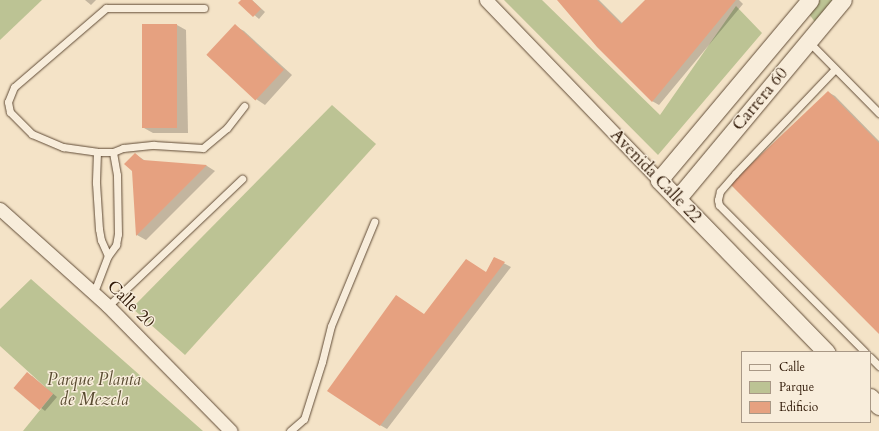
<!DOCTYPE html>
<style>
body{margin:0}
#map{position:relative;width:879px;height:431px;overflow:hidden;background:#f4e3c7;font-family:Cardo,serif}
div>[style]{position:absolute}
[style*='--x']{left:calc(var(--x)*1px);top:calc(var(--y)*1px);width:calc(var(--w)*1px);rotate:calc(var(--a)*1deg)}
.green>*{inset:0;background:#bcc394}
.shadow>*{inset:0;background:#0003}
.building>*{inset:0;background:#e6a180;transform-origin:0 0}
.roads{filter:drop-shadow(0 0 1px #604b36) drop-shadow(0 0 1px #604b36)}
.service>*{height:7px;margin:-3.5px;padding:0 3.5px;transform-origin:3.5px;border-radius:3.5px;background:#f8eddb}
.minor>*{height:13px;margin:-6.5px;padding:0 6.5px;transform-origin:6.5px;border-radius:6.5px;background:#f8eddb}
.tertiary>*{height:17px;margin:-8.5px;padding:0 8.5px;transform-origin:8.5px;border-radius:8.5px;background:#f8eddb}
span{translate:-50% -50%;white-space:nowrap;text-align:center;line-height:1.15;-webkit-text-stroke:3px #f8eddb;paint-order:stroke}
.street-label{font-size:17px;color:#2f1806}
.park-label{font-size:17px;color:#594b31;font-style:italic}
.legend{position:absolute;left:741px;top:351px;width:130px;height:72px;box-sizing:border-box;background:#f8eddb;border:1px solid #a89886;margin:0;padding:5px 7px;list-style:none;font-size:12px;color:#2f1806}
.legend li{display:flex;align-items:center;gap:8px;height:20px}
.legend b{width:20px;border:1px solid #a89886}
</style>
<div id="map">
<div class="green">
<div style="clip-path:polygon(0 0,42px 0,0 40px)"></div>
<div style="clip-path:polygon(504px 0,542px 0,660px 115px,736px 6px,762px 33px,658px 155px)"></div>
<div style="clip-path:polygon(820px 0,834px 0,815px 22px,809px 14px)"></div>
<div style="clip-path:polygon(332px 105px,376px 144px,185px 355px,132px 308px)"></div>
<div style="clip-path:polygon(31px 279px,203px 431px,23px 431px,53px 394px,0 346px,0 309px)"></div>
</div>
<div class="shadow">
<div style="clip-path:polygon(85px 0,96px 0,91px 5px)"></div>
<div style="clip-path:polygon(242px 0,252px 0,265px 12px,259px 19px,240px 3px)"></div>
<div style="clip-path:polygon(558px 0,599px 0,622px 23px,646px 0,739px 0,743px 4px,659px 105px,652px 101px)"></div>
<div style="clip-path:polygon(143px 25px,177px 25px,186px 30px,188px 133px,153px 133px,144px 128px)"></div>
<div style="clip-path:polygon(235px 26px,244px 31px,292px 75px,265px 105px,256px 99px,207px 55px)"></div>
<div style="clip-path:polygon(828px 92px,835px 96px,879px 141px,879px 333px)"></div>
<div style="clip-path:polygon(135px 154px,147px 162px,207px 166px,215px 171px,146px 240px,137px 235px,133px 171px)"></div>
<div style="clip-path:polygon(494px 258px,511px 267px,387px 429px,380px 425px,424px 315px,486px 273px)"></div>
<div style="clip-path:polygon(32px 376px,57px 397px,45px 411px,16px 388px)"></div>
</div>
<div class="building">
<div style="clip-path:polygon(241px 0,252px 0,261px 9px,253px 17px,238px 3px)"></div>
<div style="clip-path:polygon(557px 0,597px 0,621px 24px,645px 0,736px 0,652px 102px,597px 47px)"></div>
<div style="left:142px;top:24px;width:35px;height:104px"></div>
<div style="left:235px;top:24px;width:67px;height:42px;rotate:43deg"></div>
<div style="clip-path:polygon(828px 91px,879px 143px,879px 334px,730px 184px)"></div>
<div style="clip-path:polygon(135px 153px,143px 160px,207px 165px,136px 236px,132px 171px,124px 164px)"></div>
<div style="clip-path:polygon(494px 257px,505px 262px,380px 426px,327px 391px,396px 295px,424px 314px,466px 259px,486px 272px)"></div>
<div style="left:27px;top:372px;width:34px;height:21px;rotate:40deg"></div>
</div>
<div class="roads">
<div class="service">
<div style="--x:204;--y:8;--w:98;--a:180"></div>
<div style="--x:106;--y:8;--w:121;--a:139.3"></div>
<div style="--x:14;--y:87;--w:16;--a:112"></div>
<div style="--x:8;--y:102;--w:10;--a:79"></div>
<div style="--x:10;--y:112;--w:31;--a:45"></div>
<div style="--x:32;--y:134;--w:34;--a:23"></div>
<div style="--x:63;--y:147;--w:34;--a:8"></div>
<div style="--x:97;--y:152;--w:16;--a:0"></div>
<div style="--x:113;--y:152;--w:11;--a:-22"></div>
<div style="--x:123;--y:148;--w:31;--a:-6"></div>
<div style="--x:154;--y:145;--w:49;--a:3.5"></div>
<div style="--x:203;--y:148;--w:31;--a:-40"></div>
<div style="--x:227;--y:128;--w:28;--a:-52"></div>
<div style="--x:809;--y:42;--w:100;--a:45.4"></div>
<div style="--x:835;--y:69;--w:145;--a:133.6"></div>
<div style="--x:735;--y:174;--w:23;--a:131"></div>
<div style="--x:720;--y:191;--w:9;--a:103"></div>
<div style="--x:718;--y:200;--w:5;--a:79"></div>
<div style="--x:719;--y:205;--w:207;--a:45.2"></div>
<div style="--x:97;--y:152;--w:31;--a:92"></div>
<div style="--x:96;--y:183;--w:46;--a:86.3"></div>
<div style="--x:99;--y:229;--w:11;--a:80"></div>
<div style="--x:101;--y:240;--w:17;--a:66"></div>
<div style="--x:94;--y:292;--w:39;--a:-69"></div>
<div style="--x:108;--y:256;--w:14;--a:-54"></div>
<div style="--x:116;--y:245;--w:11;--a:-80"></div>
<div style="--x:118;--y:234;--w:59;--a:-91"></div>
<div style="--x:117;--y:175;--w:23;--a:-100"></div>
<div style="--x:108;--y:306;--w:185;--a:-43.5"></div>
<div style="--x:870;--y:357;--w:13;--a:45"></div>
<div style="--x:290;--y:431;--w:18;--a:-41"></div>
<div style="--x:304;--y:419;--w:60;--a:-72.5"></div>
<div style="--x:322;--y:362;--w:37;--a:-76"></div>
<div style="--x:331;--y:326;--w:113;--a:-67.5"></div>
</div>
<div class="minor">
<div style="--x:486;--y:0;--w:250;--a:46.1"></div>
<div style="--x:0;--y:209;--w:145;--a:41.9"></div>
<div style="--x:108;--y:306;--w:175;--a:45.5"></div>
</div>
<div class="tertiary">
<div style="--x:810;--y:0;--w:235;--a:130"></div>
<div style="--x:659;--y:180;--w:240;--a:45.8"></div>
<div style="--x:677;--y:199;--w:259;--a:-50.2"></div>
<div style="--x:870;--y:397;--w:13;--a:45"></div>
</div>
</div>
<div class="street-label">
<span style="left:760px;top:99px;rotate:-50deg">Carrera 60</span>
<span style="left:656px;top:176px;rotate:46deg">Avenida Calle 22</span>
<span style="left:131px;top:304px;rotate:45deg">Calle 20</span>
</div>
<div class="park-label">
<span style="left:94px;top:390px">Parque Planta<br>de Mezcla</span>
</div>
<ul class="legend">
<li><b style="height:5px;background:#f8eddb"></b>Calle</li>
<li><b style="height:11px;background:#bcc394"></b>Parque</li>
<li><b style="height:11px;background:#e6a180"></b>Edificio</li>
</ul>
</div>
